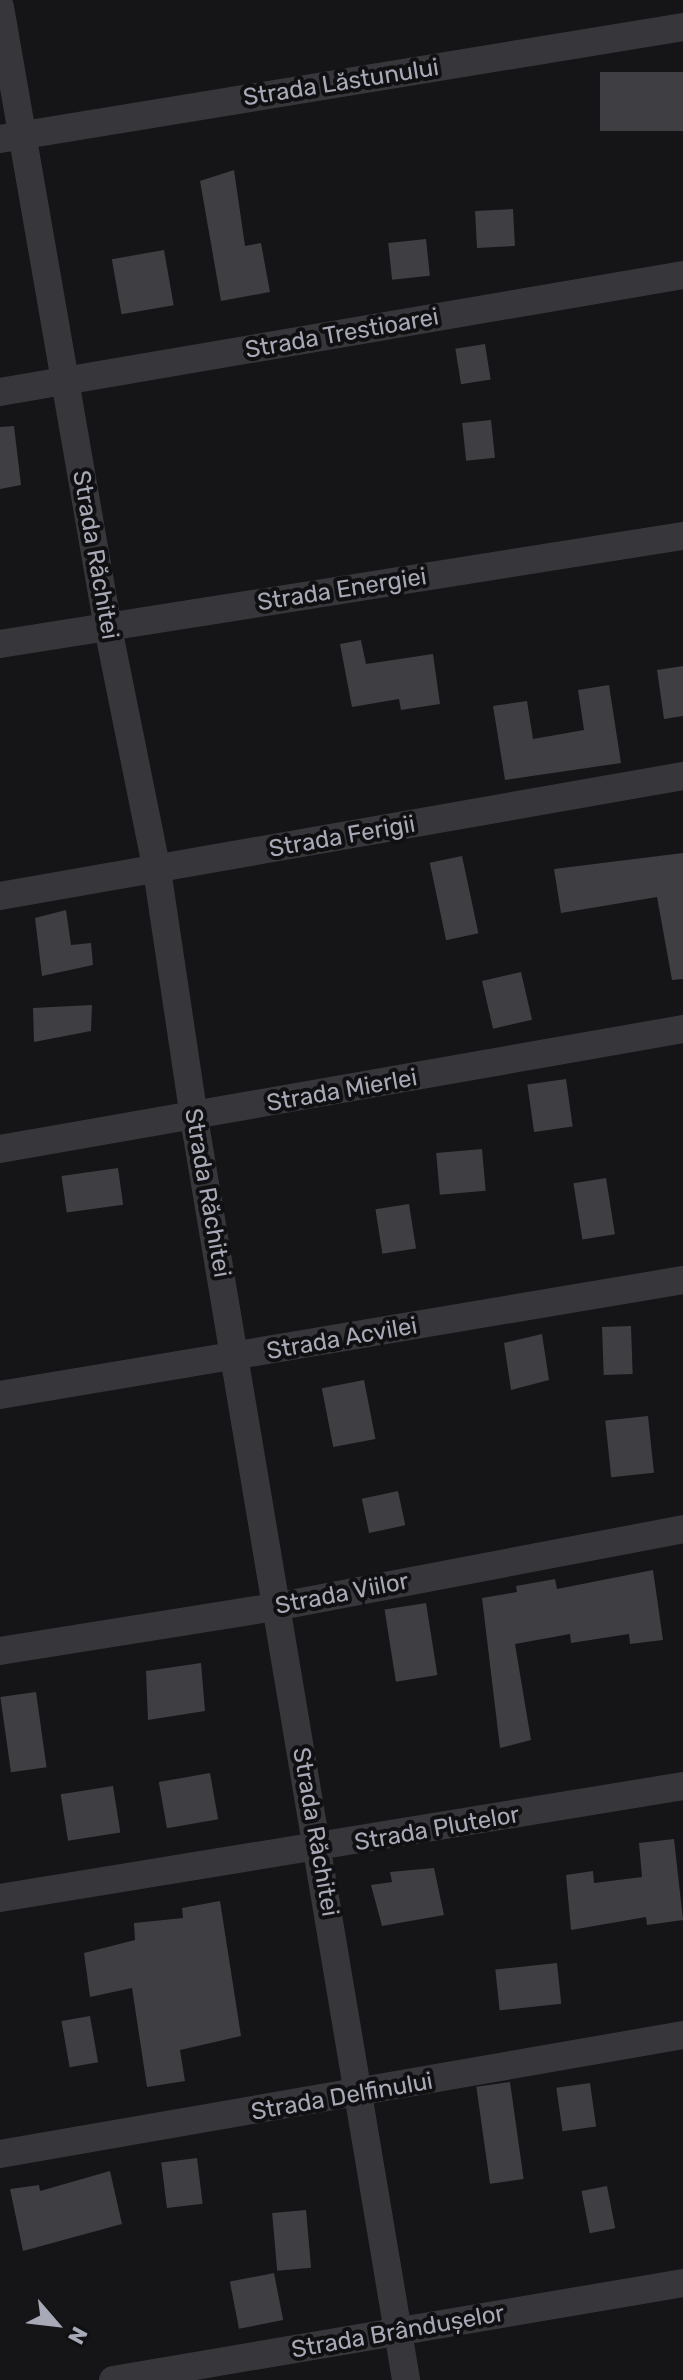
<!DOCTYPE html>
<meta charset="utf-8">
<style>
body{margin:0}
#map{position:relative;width:683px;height:2380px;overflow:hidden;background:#151416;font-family:Rubik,sans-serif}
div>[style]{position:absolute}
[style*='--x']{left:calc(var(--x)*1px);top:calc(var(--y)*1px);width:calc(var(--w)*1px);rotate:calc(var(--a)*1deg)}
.building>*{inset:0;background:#3f3e43;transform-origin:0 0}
.minor>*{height:28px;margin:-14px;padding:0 14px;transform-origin:14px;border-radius:14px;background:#36363b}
span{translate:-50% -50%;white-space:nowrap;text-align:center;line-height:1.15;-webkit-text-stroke:8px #100f11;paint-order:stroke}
.street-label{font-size:24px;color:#a7a9b6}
.north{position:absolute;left:16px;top:2284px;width:80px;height:80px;-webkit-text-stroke:6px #100f11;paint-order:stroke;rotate:118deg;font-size:22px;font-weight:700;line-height:32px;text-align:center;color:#a7a9b6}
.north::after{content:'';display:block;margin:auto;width:28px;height:36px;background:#a7a9b6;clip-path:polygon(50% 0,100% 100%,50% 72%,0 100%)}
</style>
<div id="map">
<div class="building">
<div style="left:683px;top:72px;width:59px;height:83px;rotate:90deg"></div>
<div style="clip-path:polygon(234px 170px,245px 246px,261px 243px,270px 292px,221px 301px,200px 181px)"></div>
<div style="left:513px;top:209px;width:37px;height:38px;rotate:87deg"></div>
<div style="left:426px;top:239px;width:37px;height:38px;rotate:84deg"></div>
<div style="left:164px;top:250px;width:56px;height:53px;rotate:80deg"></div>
<div style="left:485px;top:344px;width:36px;height:30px;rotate:81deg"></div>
<div style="left:491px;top:420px;width:38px;height:29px;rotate:84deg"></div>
<div style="clip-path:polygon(14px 426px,21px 485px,0 489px,0 427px)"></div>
<div style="clip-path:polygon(361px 640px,366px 664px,433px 654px,440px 704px,401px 710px,399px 699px,352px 707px,340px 644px)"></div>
<div style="clip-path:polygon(683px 666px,683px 716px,664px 719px,657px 670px)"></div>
<div style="clip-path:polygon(609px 685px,621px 763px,505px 780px,493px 706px,527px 701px,533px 739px,584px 730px,578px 690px)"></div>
<div style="clip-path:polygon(683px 853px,683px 979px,672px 980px,657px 897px,561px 913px,554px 869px)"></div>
<div style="left:462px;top:856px;width:79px;height:33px;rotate:78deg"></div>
<div style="clip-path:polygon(66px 910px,71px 945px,91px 943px,93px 965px,42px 976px,35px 918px)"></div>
<div style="left:521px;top:972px;width:49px;height:40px;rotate:77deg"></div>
<div style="clip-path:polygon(92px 1005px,91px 1031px,34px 1042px,33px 1008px)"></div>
<div style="left:566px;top:1079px;width:48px;height:39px;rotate:82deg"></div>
<div style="left:482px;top:1149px;width:42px;height:46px;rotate:85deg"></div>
<div style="left:118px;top:1168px;width:37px;height:57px;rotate:82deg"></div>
<div style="left:606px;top:1178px;width:57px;height:33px;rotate:81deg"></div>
<div style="left:409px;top:1204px;width:45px;height:34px;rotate:81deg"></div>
<div style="left:631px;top:1326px;width:48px;height:29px;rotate:88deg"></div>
<div style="clip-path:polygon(542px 1334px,549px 1380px,511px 1390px,504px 1343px)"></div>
<div style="left:364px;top:1380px;width:60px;height:43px;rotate:79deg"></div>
<div style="left:648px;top:1416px;width:57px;height:43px;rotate:84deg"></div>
<div style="left:398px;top:1491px;width:35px;height:37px;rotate:78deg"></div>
<div style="clip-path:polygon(653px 1570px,663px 1640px,630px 1644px,629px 1634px,571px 1643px,570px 1634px,515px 1644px,531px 1740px,500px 1748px,482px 1598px,517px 1592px,516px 1586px,555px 1579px,557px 1589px)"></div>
<div style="left:426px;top:1603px;width:73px;height:42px;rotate:81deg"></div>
<div style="clip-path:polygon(201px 1663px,205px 1711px,148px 1720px,146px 1671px)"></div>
<div style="left:36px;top:1692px;width:76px;height:36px;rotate:82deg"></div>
<div style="left:210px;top:1773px;width:47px;height:52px;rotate:80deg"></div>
<div style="left:113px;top:1786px;width:47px;height:53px;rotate:81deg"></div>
<div style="clip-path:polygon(674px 1839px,683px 1920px,647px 1925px,646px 1917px,571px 1930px,566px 1875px,593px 1871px,594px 1883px,642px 1877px,639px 1843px)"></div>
<div style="clip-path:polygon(434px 1868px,444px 1915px,382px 1926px,371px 1885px,392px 1882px,390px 1872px)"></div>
<div style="clip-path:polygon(220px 1901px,241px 2036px,180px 2050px,185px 2081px,147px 2087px,132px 1988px,90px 1997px,84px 1953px,135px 1940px,134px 1923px,183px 1918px,182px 1908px)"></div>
<div style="left:557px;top:1963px;width:41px;height:62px;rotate:84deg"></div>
<div style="left:90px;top:2016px;width:47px;height:29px;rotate:80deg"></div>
<div style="left:510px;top:2082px;width:98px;height:34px;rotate:82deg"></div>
<div style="left:590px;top:2083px;width:44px;height:34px;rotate:82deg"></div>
<div style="left:197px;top:2158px;width:46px;height:36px;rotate:83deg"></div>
<div style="clip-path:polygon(110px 2171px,122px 2224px,23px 2251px,10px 2189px,39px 2185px,40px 2191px)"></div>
<div style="left:607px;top:2186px;width:43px;height:26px;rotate:79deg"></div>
<div style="left:306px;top:2210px;width:58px;height:34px;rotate:85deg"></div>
<div style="left:274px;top:2273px;width:48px;height:45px;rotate:79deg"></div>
</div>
<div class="minor">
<div style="--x:0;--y:7;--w:630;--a:80.13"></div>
<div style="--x:108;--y:628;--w:247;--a:78.6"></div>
<div style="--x:157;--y:870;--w:251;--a:81.5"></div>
<div style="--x:194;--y:1118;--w:1280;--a:80.46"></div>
<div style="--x:0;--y:139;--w:692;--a:-9.31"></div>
<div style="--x:0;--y:392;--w:693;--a:-9.72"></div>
<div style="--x:0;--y:644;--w:691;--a:-8.99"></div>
<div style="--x:0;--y:896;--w:693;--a:-9.96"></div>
<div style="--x:0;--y:1149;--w:693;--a:-9.96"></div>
<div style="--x:0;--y:1395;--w:693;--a:-9.56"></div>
<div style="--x:0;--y:1651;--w:278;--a:-9.1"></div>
<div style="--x:275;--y:1607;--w:415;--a:-10.8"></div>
<div style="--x:0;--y:1898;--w:692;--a:-9.31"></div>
<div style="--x:0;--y:2154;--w:693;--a:-9.88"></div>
<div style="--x:113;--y:2380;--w:578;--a:-9.66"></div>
</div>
<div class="street-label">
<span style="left:341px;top:83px;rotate:-9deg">Strada Lăstunului</span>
<span style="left:342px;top:334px;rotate:-10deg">Strada Trestioarei</span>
<span style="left:95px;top:555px;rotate:80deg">Strada Răchitei</span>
<span style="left:342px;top:590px;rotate:-9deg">Strada Energiei</span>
<span style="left:342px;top:837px;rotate:-10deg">Strada Ferigii</span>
<span style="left:342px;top:1091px;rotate:-10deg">Strada Mierlei</span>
<span style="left:207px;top:1193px;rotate:80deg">Strada Răchitei</span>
<span style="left:342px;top:1339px;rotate:-10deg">Strada Acvilei</span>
<span style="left:342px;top:1594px;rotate:-11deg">Strada Viilor</span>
<span style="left:437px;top:1829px;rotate:-10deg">Strada Plutelor</span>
<span style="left:315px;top:1832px;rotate:80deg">Strada Răchitei</span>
<span style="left:342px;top:2097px;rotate:-10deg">Strada Delfinului</span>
<span style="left:398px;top:2332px;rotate:-10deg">Strada Brândușelor</span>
</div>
<div class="north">N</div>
</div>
